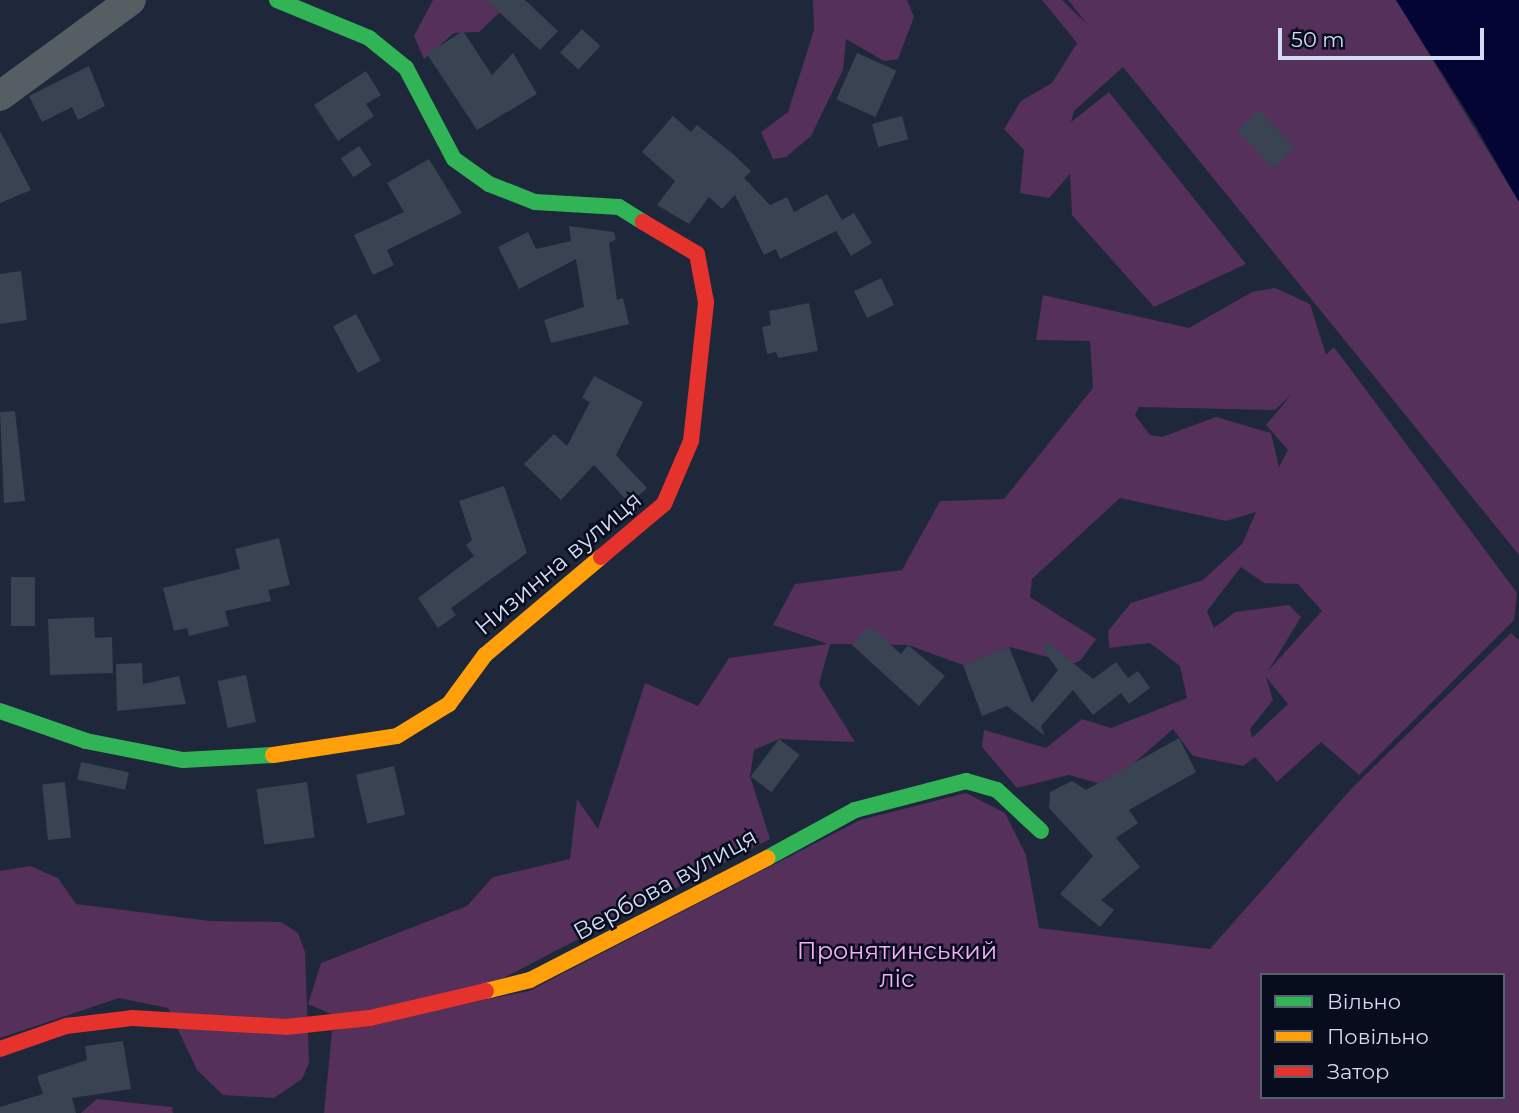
<!DOCTYPE html>
<meta charset="utf-8">
<style>
body{margin:0}
#map{position:relative;width:1519px;height:1113px;overflow:hidden;background:#1f273a;font-family:Montserrat,sans-serif}
div>[style]{position:absolute}
[style*='--x']{left:calc(var(--x)*1px);top:calc(var(--y)*1px);width:calc(var(--w)*1px);rotate:calc(var(--a)*1deg)}
.green>*{inset:0;background:#54305a}
.water>*{inset:0;background:#040435}
.building>*{inset:0;background:#394352;transform-origin:0 0}
.street>*{height:30px;margin:-15px;padding:0 15px;transform-origin:15px;border-radius:15px;background:#555f63}
.fast>*{height:16px;margin:-8px;padding:0 8px;transform-origin:8px;border-radius:8px;background:#30b455}
.slow>*{height:16px;margin:-8px;padding:0 8px;transform-origin:8px;border-radius:8px;background:#ff9f0a}
.jam>*{height:16px;margin:-8px;padding:0 8px;transform-origin:8px;border-radius:8px;background:#e5322d}
span{translate:-50% -50%;white-space:nowrap;text-align:center;line-height:1.15;-webkit-text-stroke:5px #070d1c;paint-order:stroke}
.street-label{font-size:24px;color:#d1dcf3}
.park-label{font-size:24px;color:#f5aef8}
.legend{position:absolute;left:1260px;top:973px;width:245px;height:126px;box-sizing:border-box;background:#070d1c;border:2px solid #586072;margin:0;padding:9px 12px;list-style:none;font-size:21px;color:#d1dcf3}
.legend li{display:flex;align-items:center;gap:14px;height:35px}
.legend b{width:35px;border:2px solid #586072}
.scale{position:absolute;left:1278px;top:28px;width:206px;height:32px;box-sizing:border-box;border:4px solid #d1dcf3;border-top:0;padding-left:9px;font-size:21px;line-height:24px;white-space:nowrap;color:#d1dcf3;-webkit-text-stroke:5px #070d1c;paint-order:stroke}
</style>
<div id="map">
<div class="green">
<div style="clip-path:polygon(433px 0,503px 0,502px 10px,479px 32px,454px 33px,424px 59px,414px 36px)"></div>
<div style="clip-path:polygon(813px 0,907px 0,914px 17px,898px 59px,884px 61px,846px 39px,843px 70px,811px 136px,786px 157px,773px 159px,761px 132px,788px 112px,814px 30px)"></div>
<div style="clip-path:polygon(1042px 0,1062px 0,1087px 24px,1068px 0,1396px 0,1519px 202px,1519px 555px,1123px 67px,1074px 111px,1071px 122px,1109px 92px,1246px 264px,1154px 307px,1072px 215px,1070px 174px,1049px 198px,1020px 193px,1024px 150px,1004px 129px,1021px 101px,1052px 83px,1077px 43px)"></div>
<div style="clip-path:polygon(evenodd,1275px 288px,1310px 304px,1326px 355px,1334px 347px,1517px 593px,1514px 620px,1359px 775px,1321px 742px,1277px 782px,1255px 757px,1243px 766px,1193px 756px,1173px 729px,1108px 786px,1069px 775px,1017px 788px,982px 747px,984px 730px,1046px 748px,1082px 719px,1111px 728px,1187px 698px,1180px 666px,1150px 643px,1109px 648px,1108px 631px,1131px 603px,1203px 580px,1242px 544px,1256px 512px,1226px 521px,1120px 498px,1032px 579px,1030px 597px,1096px 639px,1081px 660px,1073px 664px,1010px 647px,963px 665px,908px 645px,830px 644px,819px 684px,855px 742px,779px 739px,754px 750px,750px 776px,770px 839px,496px 982px,349px 1022px,308px 1004px,321px 963px,467px 906px,493px 877px,570px 859px,577px 799px,598px 829px,645px 683px,698px 706px,729px 658px,828px 644px,773px 625px,795px 584px,902px 570px,940px 501px,1004px 499px,1093px 388px,1090px 341px,1036px 340px,1043px 295px,1189px 328px,1252px 292px,1275px 288px,1292px 394px,1266px 425px,1288px 450px,1279px 467px,1271px 433px,1216px 417px,1162px 437px,1150px 435px,1135px 415px,1139px 407px,1275px 410px,1292px 394px,1275px 288px,1241px 567px,1264px 583px,1298px 584px,1322px 611px,1268px 671px,1301px 617px,1289px 605px,1235px 612px,1214px 628px,1207px 611px,1241px 567px,1275px 288px,1266px 677px,1288px 704px,1252px 738px,1250px 729px,1273px 700px,1266px 677px)"></div>
<div style="clip-path:polygon(evenodd,1511px 633px,1519px 640px,1519px 1113px,324px 1113px,332px 1031px,529px 991px,860px 820px,966px 793px,1005px 813px,1026px 855px,1039px 928px,1210px 949px,1352px 788px,1511px 633px,1262px 975px,1503px 975px,1503px 1097px,1262px 1097px,1262px 975px)"></div>
<div style="clip-path:polygon(30px 866px,58px 878px,76px 904px,210px 921px,281px 922px,298px 933px,305px 952px,309px 1063px,302px 1079px,274px 1098px,223px 1095px,197px 1070px,168px 1008px,119px 998px,0 1038px,0 871px)"></div>
<div style="clip-path:polygon(97px 1099px,172px 1107px,173px 1113px,81px 1113px)"></div>
</div>
<div class="water">
<div style="clip-path:polygon(1396px 0,1519px 0,1519px 202px,1475px 125px)"></div>
</div>
<div class="building">
<div style="clip-path:polygon(486px 0,525px 0,558px 31px,540px 50px)"></div>
<div style="left:582px;top:29px;width:25px;height:32px;rotate:43deg"></div>
<div style="clip-path:polygon(463px 31px,492px 75px,513px 53px,537px 94px,477px 130px,427px 54px)"></div>
<div style="left:857px;top:53px;width:43px;height:51px;rotate:24deg"></div>
<div style="clip-path:polygon(89px 66px,105px 106px,78px 120px,72px 107px,42px 122px,29px 96px)"></div>
<div style="clip-path:polygon(366px 71px,381px 95px,366px 104px,374px 116px,338px 141px,314px 105px)"></div>
<div style="left:1259px;top:110px;width:52px;height:30px;rotate:46deg"></div>
<div style="clip-path:polygon(673px 116px,691px 132px,697px 125px,732px 153px,751px 171px,744px 178px,770px 205px,787px 197px,794px 212px,827px 194px,842px 220px,854px 213px,872px 243px,851px 256px,836px 231px,780px 259px,776px 249px,764px 255px,735px 195px,722px 209px,709px 197px,689px 224px,657px 205px,675px 181px,642px 152px)"></div>
<div style="left:902px;top:116px;width:24px;height:31px;rotate:75deg"></div>
<div style="clip-path:polygon(0 131px,31px 190px,0 203px)"></div>
<div style="left:359px;top:146px;width:23px;height:22px;rotate:56deg"></div>
<div style="clip-path:polygon(429px 159px,462px 213px,387px 250px,394px 265px,373px 275px,354px 235px,404px 212px,387px 183px)"></div>
<div style="clip-path:polygon(569px 226px,614px 232px,616px 239px,609px 243px,617px 300px,623px 298px,629px 324px,551px 343px,544px 320px,584px 307px,576px 259px,519px 289px,498px 247px,528px 232px,536px 249px,571px 241px)"></div>
<div style="clip-path:polygon(21px 271px,27px 320px,0 324px,0 274px)"></div>
<div style="left:881px;top:278px;width:30px;height:30px;rotate:64deg"></div>
<div style="clip-path:polygon(809px 303px,818px 351px,778px 358px,776px 352px,767px 354px,762px 327px,771px 325px,769px 311px)"></div>
<div style="left:356px;top:314px;width:53px;height:26px;rotate:62deg"></div>
<div style="clip-path:polygon(594px 376px,643px 402px,616px 455px,647px 488px,630px 504px,594px 465px,561px 500px,524px 464px,554px 434px,567px 446px,590px 402px,582px 398px)"></div>
<div style="clip-path:polygon(15px 411px,25px 501px,4px 503px,0 412px)"></div>
<div style="clip-path:polygon(504px 486px,527px 553px,451px 608px,456px 615px,438px 628px,418px 598px,474px 556px,466px 545px,472px 540px,459px 501px)"></div>
<div style="clip-path:polygon(279px 538px,290px 585px,268px 590px,271px 601px,225px 611px,229px 626px,189px 636px,187px 628px,174px 631px,163px 588px,240px 569px,235px 549px)"></div>
<div style="left:11px;top:577px;width:24px;height:49px"></div>
<div style="clip-path:polygon(94px 617px,95px 638px,112px 637px,113px 673px,50px 675px,48px 619px)"></div>
<div style="clip-path:polygon(870px 626px,901px 654px,908px 645px,945px 676px,919px 706px,852px 645px)"></div>
<div style="clip-path:polygon(1048px 643px,1093px 679px,1116px 662px,1128px 678px,1138px 671px,1150px 688px,1129px 704px,1121px 693px,1093px 715px,1073px 690px,1041px 726px,1045px 736px,1007px 706px,982px 716px,963px 665px,1009px 647px,1032px 703px,1058px 670px,1042px 648px)"></div>
<div style="clip-path:polygon(142px 663px,143px 684px,179px 676px,186px 704px,117px 711px,116px 664px)"></div>
<div style="left:246px;top:675px;width:48px;height:29px;rotate:78deg"></div>
<div style="clip-path:polygon(1179px 738px,1196px 772px,1129px 810px,1138px 823px,1116px 838px,1140px 867px,1101px 900px,1114px 910px,1100px 927px,1060px 894px,1093px 856px,1049px 808px,1050px 792px,1072px 781px,1086px 790px)"></div>
<div style="left:779px;top:739px;width:26px;height:47px;rotate:37deg"></div>
<div style="left:81px;top:762px;width:49px;height:18px;rotate:12deg"></div>
<div style="left:394px;top:766px;width:50px;height:39px;rotate:77deg"></div>
<div style="left:65px;top:782px;width:56px;height:23px;rotate:84deg"></div>
<div style="left:307px;top:782px;width:56px;height:51px;rotate:82deg"></div>
<div style="clip-path:polygon(123px 1041px,131px 1089px,72px 1098px,76px 1113px,0 1113px,0 1107px,43px 1094px,37px 1076px,87px 1060px,85px 1046px)"></div>
</div>
<div class="street">
<div style="--x:0;--y:96;--w:162;--a:-36.2"></div>
</div>
<div class="fast">
<div style="--x:277;--y:0;--w:100;--a:22.4"></div>
<div style="--x:369;--y:38;--w:48;--a:39"></div>
<div style="--x:406;--y:68;--w:103;--a:62.2"></div>
<div style="--x:454;--y:159;--w:43;--a:35.5"></div>
<div style="--x:489;--y:184;--w:49;--a:21.4"></div>
<div style="--x:535;--y:202;--w:84;--a:3.4"></div>
<div style="--x:619;--y:207;--w:28;--a:32"></div>
<div style="--x:0;--y:711;--w:91;--a:19.2"></div>
<div style="--x:86;--y:741;--w:99;--a:11.1"></div>
<div style="--x:183;--y:760;--w:90;--a:-3.2"></div>
<div style="--x:767;--y:858;--w:100;--a:-28.6"></div>
<div style="--x:855;--y:810;--w:115;--a:-14.6"></div>
<div style="--x:966;--y:781;--w:32;--a:16"></div>
<div style="--x:997;--y:790;--w:60;--a:43"></div>
</div>
<div class="slow">
<div style="--x:273;--y:755;--w:125;--a:-8.7"></div>
<div style="--x:397;--y:736;--w:61;--a:-31.6"></div>
<div style="--x:449;--y:704;--w:61;--a:-53.7"></div>
<div style="--x:485;--y:655;--w:152;--a:-40.2"></div>
<div style="--x:486;--y:991;--w:45;--a:-14"></div>
<div style="--x:530;--y:980;--w:267;--a:-27.2"></div>
</div>
<div class="jam">
<div style="--x:601;--y:557;--w:82;--a:-40.1"></div>
<div style="--x:664;--y:504;--w:69;--a:-66.8"></div>
<div style="--x:691;--y:441;--w:140;--a:-83.8"></div>
<div style="--x:706;--y:302;--w:49;--a:-100.6"></div>
<div style="--x:697;--y:254;--w:63;--a:-149.3"></div>
<div style="--x:0;--y:1049;--w:70;--a:-19.2"></div>
<div style="--x:66;--y:1026;--w:66;--a:-6.9"></div>
<div style="--x:132;--y:1018;--w:154;--a:3.3"></div>
<div style="--x:286;--y:1027;--w:84;--a:-6.1"></div>
<div style="--x:370;--y:1018;--w:119;--a:-13.1"></div>
</div>
<div class="street-label">
<span style="left:558px;top:563px;rotate:-40deg">Низинна вулиця</span>
<span style="left:665px;top:884px;rotate:-29deg">Вербова вулиця</span>
</div>
<div class="park-label">
<span style="left:897px;top:965px">Пронятинський<br>ліс</span>
</div>
<ul class="legend">
<li><b style="height:9px;background:#30b455"></b>Вільно</li>
<li><b style="height:9px;background:#ff9f0a"></b>Повільно</li>
<li><b style="height:9px;background:#e5322d"></b>Затор</li>
</ul>
<div class="scale">50 m</div>
</div>
